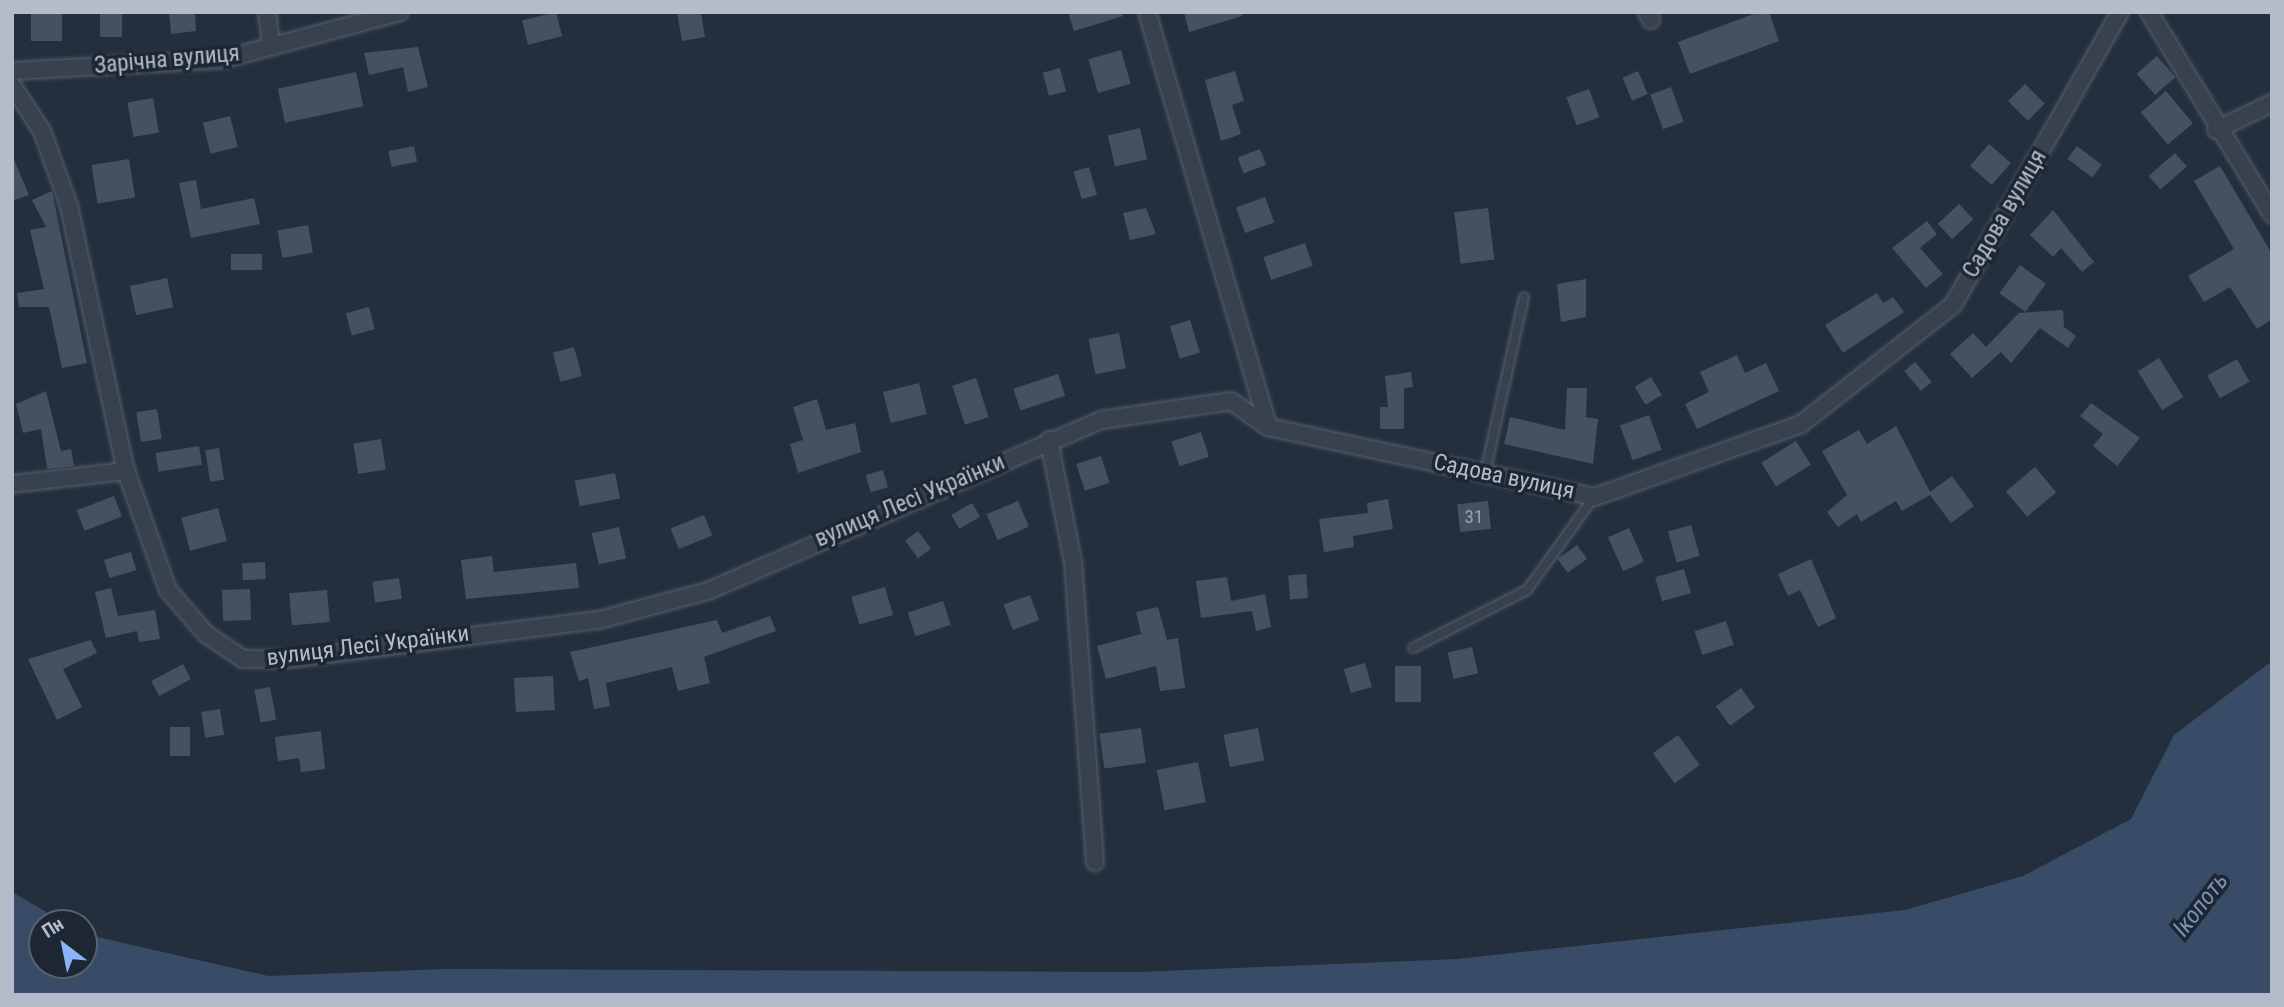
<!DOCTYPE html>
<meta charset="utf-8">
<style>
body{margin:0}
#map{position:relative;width:2284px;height:1007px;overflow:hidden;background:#242f3e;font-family:"Roboto Condensed",sans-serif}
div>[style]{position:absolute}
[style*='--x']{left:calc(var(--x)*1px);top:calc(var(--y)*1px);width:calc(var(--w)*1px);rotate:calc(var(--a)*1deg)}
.water>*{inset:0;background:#394c67}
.building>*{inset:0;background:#455162;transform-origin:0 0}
.roads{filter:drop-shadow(0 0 2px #565f6c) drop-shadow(0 0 2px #565f6c)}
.service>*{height:8px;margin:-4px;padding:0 4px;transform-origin:4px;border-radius:4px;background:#38414e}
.minor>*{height:16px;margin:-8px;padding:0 8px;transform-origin:8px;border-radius:8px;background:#38414e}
span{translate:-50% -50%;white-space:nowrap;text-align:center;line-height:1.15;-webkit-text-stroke:7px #1d2633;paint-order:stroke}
.number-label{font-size:19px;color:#98a1af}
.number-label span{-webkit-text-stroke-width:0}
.street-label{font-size:23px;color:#b4bcc9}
.water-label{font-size:24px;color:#7c92b1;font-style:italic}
.frame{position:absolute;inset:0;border:14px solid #b4bcc9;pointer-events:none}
.north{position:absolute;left:28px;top:909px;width:70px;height:70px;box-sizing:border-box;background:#1d2633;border:2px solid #59626f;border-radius:50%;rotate:328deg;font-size:19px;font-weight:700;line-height:28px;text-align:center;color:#b4bcc9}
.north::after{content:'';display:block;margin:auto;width:24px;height:32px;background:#8ab4f8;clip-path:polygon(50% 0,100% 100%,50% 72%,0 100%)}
</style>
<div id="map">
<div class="water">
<div style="clip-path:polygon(2272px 661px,2272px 995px,12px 995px,12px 892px,65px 923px,42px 923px,42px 965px,84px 965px,84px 934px,268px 976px,445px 969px,1139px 972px,1458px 959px,1905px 910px,2023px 876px,2131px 819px,2174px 735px)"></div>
</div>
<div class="building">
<div style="left:31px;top:12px;width:31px;height:29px"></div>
<div style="left:100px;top:12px;width:22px;height:25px"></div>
<div style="clip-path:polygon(169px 12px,195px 12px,196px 31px,171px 34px)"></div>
<div style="left:556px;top:12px;width:25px;height:35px;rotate:76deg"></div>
<div style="clip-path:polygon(677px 12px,701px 12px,705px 37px,682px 41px)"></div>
<div style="clip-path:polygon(1068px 12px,1122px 12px,1123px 16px,1074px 31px)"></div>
<div style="clip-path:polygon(1184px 12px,1242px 12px,1242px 16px,1189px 32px)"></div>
<div style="clip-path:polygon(1759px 12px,1769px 12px,1779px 41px,1690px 74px,1678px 42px)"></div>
<div style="clip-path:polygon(418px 47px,428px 87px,408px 92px,403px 67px,369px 75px,364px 53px)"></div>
<div style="left:1121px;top:50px;width:35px;height:34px;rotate:74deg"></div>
<div style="left:2157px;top:56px;width:28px;height:27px;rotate:49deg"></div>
<div style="left:1060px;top:68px;width:24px;height:18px;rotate:75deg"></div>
<div style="clip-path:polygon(1235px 71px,1244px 101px,1232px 105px,1241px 134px,1221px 141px,1205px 80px)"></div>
<div style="left:1638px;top:71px;width:25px;height:17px;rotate:67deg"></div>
<div style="left:356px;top:72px;width:35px;height:80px;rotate:78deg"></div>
<div style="left:2025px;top:84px;width:28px;height:24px;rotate:45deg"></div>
<div style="left:1671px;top:87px;width:37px;height:22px;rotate:70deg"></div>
<div style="left:1589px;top:89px;width:30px;height:24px;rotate:70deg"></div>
<div style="left:2166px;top:91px;width:42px;height:33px;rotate:50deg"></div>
<div style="left:153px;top:98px;width:35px;height:26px;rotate:80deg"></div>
<div style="left:230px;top:116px;width:32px;height:28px;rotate:76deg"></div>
<div style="left:1140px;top:128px;width:32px;height:33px;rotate:77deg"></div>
<div style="left:1989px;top:144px;width:29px;height:29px;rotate:41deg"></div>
<div style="left:414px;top:146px;width:16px;height:26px;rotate:79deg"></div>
<div style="left:2077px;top:146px;width:31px;height:16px;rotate:37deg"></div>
<div style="left:1260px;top:149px;width:17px;height:24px;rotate:69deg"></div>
<div style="left:2175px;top:153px;width:18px;height:35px;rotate:49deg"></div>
<div style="clip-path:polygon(12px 155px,29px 195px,12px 201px)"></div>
<div style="left:129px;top:159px;width:39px;height:38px;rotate:81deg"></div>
<div style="clip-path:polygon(2220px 166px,2272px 254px,2272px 319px,2257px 329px,2230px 287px,2204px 302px,2188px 276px,2234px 249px,2194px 181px)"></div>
<div style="left:1089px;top:167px;width:29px;height:16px;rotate:74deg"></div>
<div style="clip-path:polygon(196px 180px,201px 209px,254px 198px,260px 224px,191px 238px,179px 183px)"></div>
<div style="clip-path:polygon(52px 191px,87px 363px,62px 368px,49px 307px,19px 307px,17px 293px,44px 289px,30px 230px,46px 227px,32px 200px)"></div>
<div style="left:1265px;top:197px;width:27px;height:31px;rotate:70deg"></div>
<div style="left:1959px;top:204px;width:21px;height:29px;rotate:47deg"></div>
<div style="clip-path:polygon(1146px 208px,1156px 234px,1130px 240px,1123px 213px)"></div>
<div style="left:1488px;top:208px;width:52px;height:34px;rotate:83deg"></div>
<div style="clip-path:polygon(2053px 210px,2094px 262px,2082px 272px,2061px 248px,2053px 257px,2030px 235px)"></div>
<div style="clip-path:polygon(1927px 221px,1937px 234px,1920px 248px,1943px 274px,1926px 288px,1892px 248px)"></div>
<div style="left:308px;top:225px;width:28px;height:31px;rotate:80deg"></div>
<div style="left:1305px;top:243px;width:24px;height:44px;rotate:71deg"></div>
<div style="left:262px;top:254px;width:16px;height:31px;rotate:90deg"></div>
<div style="left:2020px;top:265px;width:32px;height:35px;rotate:36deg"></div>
<div style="left:167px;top:278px;width:30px;height:38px;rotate:78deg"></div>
<div style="clip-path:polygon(1586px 279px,1586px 317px,1561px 322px,1557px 284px)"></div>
<div style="clip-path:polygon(1877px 293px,1883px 303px,1893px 297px,1904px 312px,1843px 353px,1825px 325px)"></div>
<div style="left:369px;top:307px;width:23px;height:24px;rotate:75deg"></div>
<div style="clip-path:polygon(2063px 310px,2064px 327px,2076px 336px,2068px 348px,2040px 328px,2011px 363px,2001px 352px,1972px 378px,1950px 354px,1973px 333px,1986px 347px,2019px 313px)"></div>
<div style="left:1190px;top:320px;width:34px;height:21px;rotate:73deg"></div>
<div style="left:1119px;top:333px;width:36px;height:31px;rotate:79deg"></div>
<div style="left:574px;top:347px;width:30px;height:22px;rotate:75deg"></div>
<div style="clip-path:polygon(1737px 355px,1745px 373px,1766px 363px,1779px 391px,1697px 429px,1685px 404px,1709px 392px,1700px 372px)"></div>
<div style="left:2159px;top:358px;width:46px;height:25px;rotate:58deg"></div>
<div style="left:2237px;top:359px;width:26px;height:34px;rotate:61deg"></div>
<div style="left:1915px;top:362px;width:26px;height:14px;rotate:50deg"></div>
<div style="clip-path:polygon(1411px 372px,1413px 387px,1404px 388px,1404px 429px,1380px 429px,1380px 407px,1388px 407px,1385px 376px)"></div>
<div style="left:1058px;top:374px;width:23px;height:47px;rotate:72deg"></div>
<div style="left:1651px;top:377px;width:21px;height:19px;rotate:59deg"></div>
<div style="left:976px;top:378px;width:41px;height:25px;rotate:72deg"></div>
<div style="left:919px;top:383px;width:32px;height:37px;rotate:76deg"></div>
<div style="clip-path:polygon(1567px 388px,1587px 388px,1586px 417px,1598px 419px,1593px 464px,1504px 444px,1510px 417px,1565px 430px)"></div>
<div style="clip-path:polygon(46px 391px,61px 451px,71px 449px,74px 466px,47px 469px,41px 429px,23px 433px,16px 404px)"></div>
<div style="clip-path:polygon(817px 399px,826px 430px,855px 423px,861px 452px,798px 473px,790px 444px,803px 440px,793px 407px)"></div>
<div style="clip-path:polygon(2091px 403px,2140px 438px,2117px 466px,2093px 446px,2103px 434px,2080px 416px)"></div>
<div style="left:157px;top:409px;width:30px;height:21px;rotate:81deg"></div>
<div style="left:1649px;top:415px;width:37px;height:31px;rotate:70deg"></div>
<div style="clip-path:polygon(1896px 426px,1930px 492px,1952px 476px,1974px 506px,1951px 523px,1930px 495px,1902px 511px,1896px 501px,1861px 522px,1857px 514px,1838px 527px,1827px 512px,1847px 495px,1822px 451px,1859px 430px,1867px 444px)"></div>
<div style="left:1201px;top:432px;width:26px;height:31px;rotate:72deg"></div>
<div style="left:381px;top:439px;width:31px;height:28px;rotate:81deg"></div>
<div style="left:1796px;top:441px;width:28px;height:41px;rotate:58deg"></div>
<div style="left:199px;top:446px;width:19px;height:44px;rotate:81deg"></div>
<div style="left:219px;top:448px;width:32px;height:14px;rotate:81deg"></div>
<div style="left:1101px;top:456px;width:28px;height:26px;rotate:72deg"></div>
<div style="left:2035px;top:467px;width:33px;height:38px;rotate:50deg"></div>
<div style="left:883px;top:470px;width:18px;height:18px;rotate:74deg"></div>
<div style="left:615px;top:473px;width:26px;height:41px;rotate:79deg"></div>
<div style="left:114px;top:496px;width:22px;height:40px;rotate:69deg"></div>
<div style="clip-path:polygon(1388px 499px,1393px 529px,1353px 536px,1354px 547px,1324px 552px,1319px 519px,1368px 513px,1367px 503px)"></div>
<div style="left:1018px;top:501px;width:28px;height:34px;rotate:67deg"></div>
<div style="left:1488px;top:501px;width:28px;height:31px;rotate:84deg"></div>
<div style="left:972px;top:503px;width:16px;height:24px;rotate:60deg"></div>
<div style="left:218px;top:508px;width:34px;height:38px;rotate:75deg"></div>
<div style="left:704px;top:515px;width:22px;height:36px;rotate:68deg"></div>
<div style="left:1691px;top:525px;width:32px;height:24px;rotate:74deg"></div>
<div style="left:619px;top:527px;width:32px;height:28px;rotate:77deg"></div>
<div style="left:1629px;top:528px;width:37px;height:23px;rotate:66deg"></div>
<div style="left:918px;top:531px;width:22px;height:16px;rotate:54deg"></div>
<div style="left:1577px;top:545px;width:17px;height:24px;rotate:54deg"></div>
<div style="left:131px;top:552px;width:19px;height:28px;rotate:74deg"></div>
<div style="clip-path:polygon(492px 556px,494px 572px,576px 563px,579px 588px,466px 599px,461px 560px)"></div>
<div style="clip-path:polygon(1811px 559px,1836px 618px,1818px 627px,1800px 590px,1788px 596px,1778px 574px)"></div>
<div style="left:265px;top:562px;width:17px;height:23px;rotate:87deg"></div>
<div style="left:1684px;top:569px;width:25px;height:30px;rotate:74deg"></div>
<div style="left:1306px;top:574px;width:24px;height:18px;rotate:85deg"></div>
<div style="clip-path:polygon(1227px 577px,1231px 601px,1265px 594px,1271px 627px,1256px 631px,1252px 611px,1201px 618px,1196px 581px)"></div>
<div style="left:399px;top:578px;width:21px;height:27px;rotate:82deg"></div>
<div style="left:885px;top:587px;width:29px;height:35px;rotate:74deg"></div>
<div style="clip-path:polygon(111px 588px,118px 616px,155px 610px,160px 639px,139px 642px,137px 631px,106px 638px,95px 592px)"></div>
<div style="left:250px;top:589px;width:31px;height:28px;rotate:88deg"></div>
<div style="left:327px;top:590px;width:32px;height:38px;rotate:85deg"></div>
<div style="left:1030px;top:595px;width:27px;height:28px;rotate:70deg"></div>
<div style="left:943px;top:601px;width:25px;height:37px;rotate:72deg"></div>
<div style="clip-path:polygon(1158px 607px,1167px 640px,1178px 638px,1185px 688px,1160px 691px,1156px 666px,1106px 679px,1097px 646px,1141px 634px,1136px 612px)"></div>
<div style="clip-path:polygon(770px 616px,776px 631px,704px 657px,710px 683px,678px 691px,672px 667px,606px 683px,610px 706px,594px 709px,588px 678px,579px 681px,570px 652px,717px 620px,722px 633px)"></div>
<div style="left:1726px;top:621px;width:25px;height:33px;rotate:72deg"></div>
<div style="clip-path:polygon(91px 640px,97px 653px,63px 669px,82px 707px,57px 720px,28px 659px)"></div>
<div style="left:1472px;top:647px;width:27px;height:25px;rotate:77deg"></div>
<div style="left:1365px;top:663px;width:25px;height:22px;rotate:74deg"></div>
<div style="left:183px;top:664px;width:17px;height:36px;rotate:62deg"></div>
<div style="left:1395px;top:666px;width:26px;height:36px"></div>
<div style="left:553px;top:676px;width:34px;height:39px;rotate:87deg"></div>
<div style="left:270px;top:687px;width:33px;height:16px;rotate:79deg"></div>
<div style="left:1741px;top:688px;width:24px;height:31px;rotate:54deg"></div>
<div style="left:220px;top:709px;width:26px;height:19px;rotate:81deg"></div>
<div style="left:170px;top:727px;width:20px;height:29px"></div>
<div style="left:1141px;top:728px;width:35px;height:42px;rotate:82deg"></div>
<div style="left:1258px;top:728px;width:33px;height:35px;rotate:79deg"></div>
<div style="clip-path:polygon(321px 731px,325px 769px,301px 772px,299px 758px,278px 761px,275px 737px)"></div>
<div style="left:1678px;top:735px;width:37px;height:31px;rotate:54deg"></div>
<div style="left:1198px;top:762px;width:41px;height:42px;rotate:79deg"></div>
</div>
<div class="roads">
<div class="service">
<div style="--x:1485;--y:473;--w:180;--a:-77.5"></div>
<div style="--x:1413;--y:648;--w:128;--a:-27"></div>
<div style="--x:1527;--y:590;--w:115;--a:-54.2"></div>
</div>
<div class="minor">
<div style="--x:267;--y:12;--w:35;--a:83"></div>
<div style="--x:1147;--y:12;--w:432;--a:73.7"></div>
<div style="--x:1268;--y:427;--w:334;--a:12.1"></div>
<div style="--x:1595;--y:497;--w:219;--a:-19.5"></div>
<div style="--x:1801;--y:424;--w:193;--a:-38.1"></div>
<div style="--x:1953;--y:305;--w:337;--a:-60.3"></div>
<div style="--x:1647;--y:12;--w:9;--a:63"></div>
<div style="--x:2149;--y:12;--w:237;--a:58.7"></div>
<div style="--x:12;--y:71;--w:213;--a:-3.2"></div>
<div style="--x:225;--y:59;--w:181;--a:-15"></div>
<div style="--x:12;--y:85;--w:55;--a:56.9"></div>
<div style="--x:42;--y:131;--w:80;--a:70.2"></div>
<div style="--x:69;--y:206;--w:271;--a:77.9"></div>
<div style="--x:126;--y:471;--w:126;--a:70.6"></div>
<div style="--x:168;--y:590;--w:58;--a:49.2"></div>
<div style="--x:206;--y:634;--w:45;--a:34"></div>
<div style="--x:243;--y:659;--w:46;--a:0"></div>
<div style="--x:289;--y:659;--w:312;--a:-7.2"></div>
<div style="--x:599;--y:620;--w:113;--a:-14.9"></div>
<div style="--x:708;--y:591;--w:430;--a:-23.5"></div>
<div style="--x:1102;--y:420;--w:130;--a:-8.4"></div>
<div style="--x:1231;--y:401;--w:45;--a:35.1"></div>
<div style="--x:2216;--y:130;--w:62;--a:-25.7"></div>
<div style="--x:1049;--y:440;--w:124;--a:78.9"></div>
<div style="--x:1073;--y:562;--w:301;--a:85.8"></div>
<div style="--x:12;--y:484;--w:115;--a:-6.5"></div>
</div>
</div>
<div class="number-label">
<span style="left:1474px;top:517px">31</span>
</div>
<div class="street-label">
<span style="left:167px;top:60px;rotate:-5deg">Зарічна вулиця</span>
<span style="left:2005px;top:214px;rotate:-60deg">Садова вулиця</span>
<span style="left:1504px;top:477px;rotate:12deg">Садова вулиця</span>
<span style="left:910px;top:501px;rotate:-23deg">вулиця Лесі Українки</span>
<span style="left:368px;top:646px;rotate:-7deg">вулиця Лесі Українки</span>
</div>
<div class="water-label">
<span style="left:2201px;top:905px;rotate:-52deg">Ікопоть</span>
</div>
<div class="frame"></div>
<div class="north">Пн</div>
</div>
